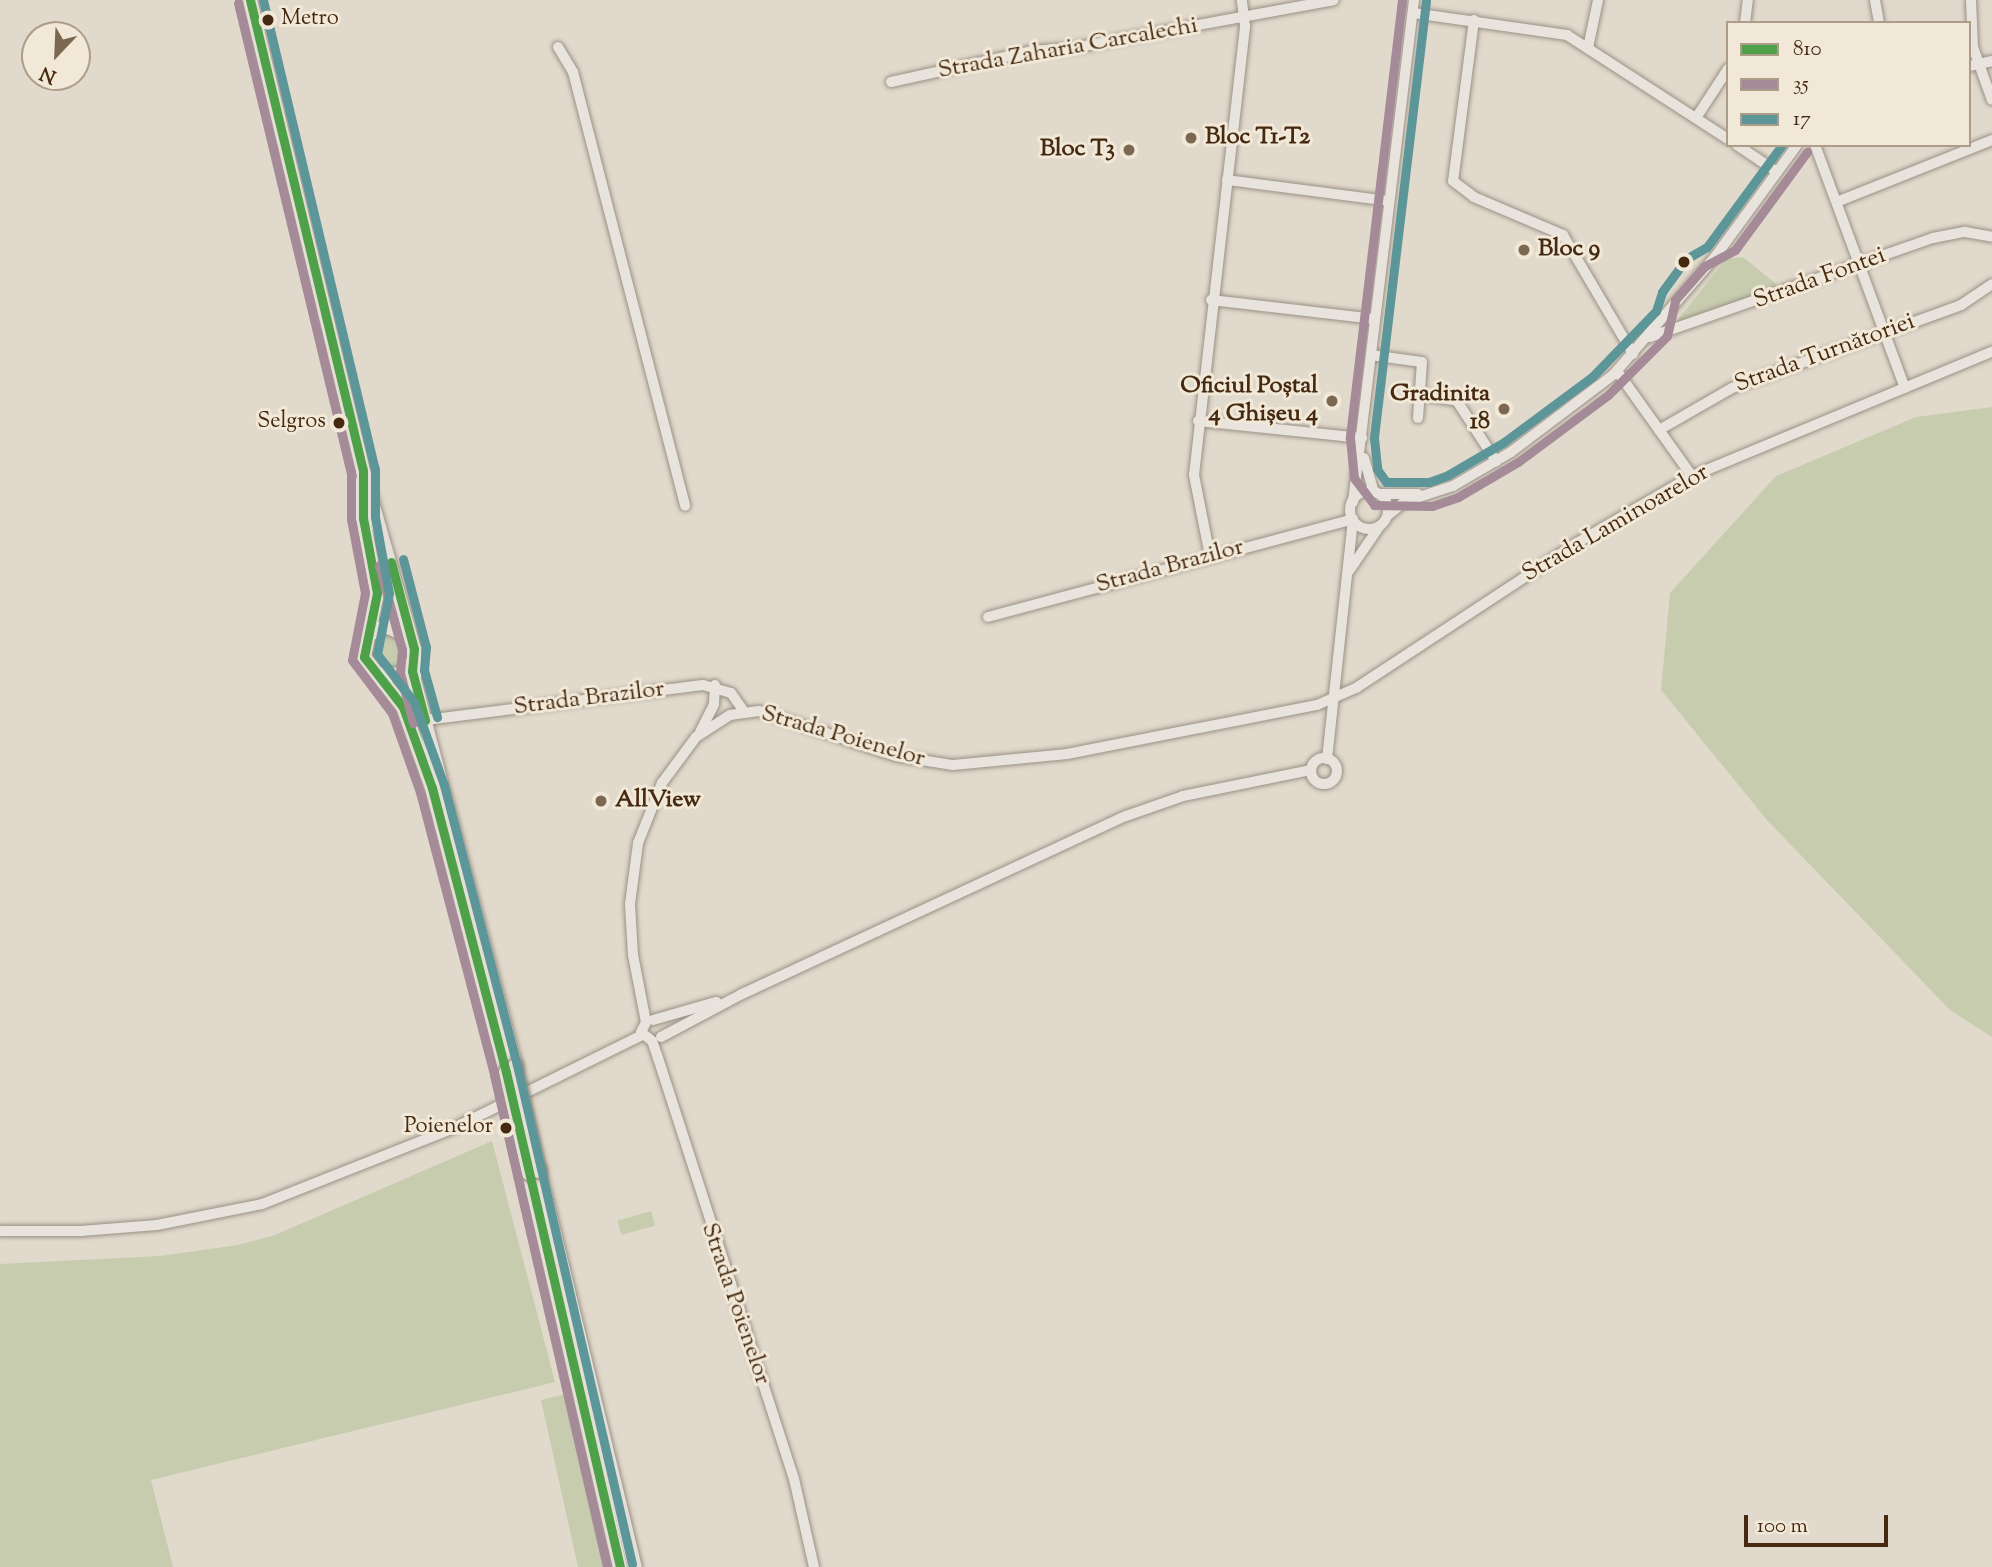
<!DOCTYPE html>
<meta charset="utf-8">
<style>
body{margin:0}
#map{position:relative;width:1992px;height:1567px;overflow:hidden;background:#e1d9cb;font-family:"Sorts Mill Goudy",serif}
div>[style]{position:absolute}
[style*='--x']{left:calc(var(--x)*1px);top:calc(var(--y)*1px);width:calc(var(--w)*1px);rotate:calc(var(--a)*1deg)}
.green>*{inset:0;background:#c7ccae;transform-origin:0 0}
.round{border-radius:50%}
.roads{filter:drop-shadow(0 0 2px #999186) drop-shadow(0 0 2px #999186)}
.minor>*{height:10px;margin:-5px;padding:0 5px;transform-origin:5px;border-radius:5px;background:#e8e3dc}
.minor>.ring{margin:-5px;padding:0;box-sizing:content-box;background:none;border:10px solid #e8e3dc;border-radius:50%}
.major>*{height:14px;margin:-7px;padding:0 7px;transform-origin:7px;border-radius:7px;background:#e4dfd7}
.bridges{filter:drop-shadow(0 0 2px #82796e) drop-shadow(0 0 2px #82796e)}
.major-bridge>*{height:14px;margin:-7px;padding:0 7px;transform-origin:7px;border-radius:7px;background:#e4dfd7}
.bus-1>*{height:9px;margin:-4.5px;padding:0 4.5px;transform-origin:4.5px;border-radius:4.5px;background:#4ea148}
.bus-2>*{height:9px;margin:-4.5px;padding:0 4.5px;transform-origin:4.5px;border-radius:4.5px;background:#a58a97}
.bus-3>*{height:9px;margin:-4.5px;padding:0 4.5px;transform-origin:4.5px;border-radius:4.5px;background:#5d9699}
.dots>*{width:19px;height:19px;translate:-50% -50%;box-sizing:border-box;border:4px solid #f1e8d7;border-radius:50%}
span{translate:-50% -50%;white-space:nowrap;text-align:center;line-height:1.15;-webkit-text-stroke:6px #f1e8d7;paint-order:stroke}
.bus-label{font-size:22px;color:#452911}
.left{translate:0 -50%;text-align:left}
.right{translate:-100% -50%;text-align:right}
.street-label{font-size:24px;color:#452911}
.poi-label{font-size:24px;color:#452911;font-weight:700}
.legend{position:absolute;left:1726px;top:21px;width:245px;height:126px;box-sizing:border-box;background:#f1e8d7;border:2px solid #ac9c88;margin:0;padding:9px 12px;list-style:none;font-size:21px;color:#452911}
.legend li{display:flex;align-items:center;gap:14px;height:35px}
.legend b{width:35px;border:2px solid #ac9c88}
.north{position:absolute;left:21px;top:21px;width:70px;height:70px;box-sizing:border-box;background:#f1e8d7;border:2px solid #ac9c88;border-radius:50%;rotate:203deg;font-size:19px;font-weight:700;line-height:28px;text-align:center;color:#452911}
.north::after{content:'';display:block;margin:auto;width:24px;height:32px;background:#7c6752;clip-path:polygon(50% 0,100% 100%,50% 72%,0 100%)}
.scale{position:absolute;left:1744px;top:1515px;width:144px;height:32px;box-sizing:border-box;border:4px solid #452911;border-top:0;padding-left:9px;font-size:21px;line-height:24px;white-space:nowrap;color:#452911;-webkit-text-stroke:5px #f1e8d7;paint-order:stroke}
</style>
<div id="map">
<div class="green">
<div style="clip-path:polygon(1743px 257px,1780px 287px,1673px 326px,1726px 259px)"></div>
<div style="clip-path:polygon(1992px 407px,1992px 1037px,1950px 1010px,1767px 820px,1661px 690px,1670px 593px,1776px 476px,1916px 417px)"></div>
<div class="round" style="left:371px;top:633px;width:36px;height:36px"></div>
<div style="clip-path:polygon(492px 1141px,555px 1382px,151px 1480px,173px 1567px,0 1567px,0 1264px,160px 1256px,238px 1245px,275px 1235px)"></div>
<div style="left:651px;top:1211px;width:15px;height:35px;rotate:74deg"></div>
<div style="clip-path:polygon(566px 1394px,588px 1502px,603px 1567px,578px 1567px,541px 1400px)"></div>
</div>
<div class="roads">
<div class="minor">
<div style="--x:1875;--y:0;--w:23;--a:80"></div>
<div style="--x:1971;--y:0;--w:47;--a:87.6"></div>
<div style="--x:1973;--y:47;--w:56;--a:70.3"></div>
<div style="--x:1413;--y:13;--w:156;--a:8.1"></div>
<div style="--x:1567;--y:35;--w:192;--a:32.9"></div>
<div style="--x:1474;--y:20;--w:162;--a:97.4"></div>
<div style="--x:1453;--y:181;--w:26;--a:37"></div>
<div style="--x:1474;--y:197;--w:97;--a:23.1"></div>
<div style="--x:1563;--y:235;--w:138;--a:59.5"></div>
<div style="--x:1745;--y:23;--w:23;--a:-83"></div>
<div style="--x:558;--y:47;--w:29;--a:59"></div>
<div style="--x:573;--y:72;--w:448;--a:75.5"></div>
<div style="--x:1588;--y:48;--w:49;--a:-78.2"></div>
<div style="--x:1969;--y:66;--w:24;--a:-12"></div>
<div style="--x:891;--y:82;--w:144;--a:-12.4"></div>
<div style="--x:1032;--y:51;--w:41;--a:-4.2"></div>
<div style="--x:1073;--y:48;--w:265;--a:-10.4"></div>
<div style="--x:1696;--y:118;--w:59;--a:-56.9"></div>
<div style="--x:1737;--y:145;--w:48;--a:34"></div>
<div style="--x:1815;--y:145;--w:259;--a:69.7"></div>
<div style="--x:1227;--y:180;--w:163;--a:7.4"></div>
<div style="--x:1839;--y:201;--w:165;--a:-21.7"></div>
<div style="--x:1211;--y:300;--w:165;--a:6.6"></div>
<div style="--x:1650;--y:337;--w:300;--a:-19.3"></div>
<div style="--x:1933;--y:238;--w:33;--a:-11"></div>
<div style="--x:1965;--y:232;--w:27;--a:10"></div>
<div style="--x:1371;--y:355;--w:51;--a:7.8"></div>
<div style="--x:1422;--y:362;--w:56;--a:94.1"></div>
<div style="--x:1617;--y:371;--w:129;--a:54.5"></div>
<div style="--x:1421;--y:395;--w:36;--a:9"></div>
<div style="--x:1457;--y:401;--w:72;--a:57"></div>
<div style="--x:1198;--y:421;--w:165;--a:5.9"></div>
<div style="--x:1659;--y:430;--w:84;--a:-29.9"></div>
<div style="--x:1732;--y:388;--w:244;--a:-19.9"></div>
<div style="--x:1961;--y:305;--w:37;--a:-34"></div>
<div style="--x:1364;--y:458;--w:35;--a:74"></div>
<div class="ring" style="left:1350px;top:491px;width:28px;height:28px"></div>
<div style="--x:1379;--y:494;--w:39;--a:0"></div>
<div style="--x:1353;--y:502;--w:506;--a:-83.07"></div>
<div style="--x:1388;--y:515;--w:21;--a:-39"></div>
<div style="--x:1404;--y:502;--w:52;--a:-18.1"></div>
<div style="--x:1453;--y:486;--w:67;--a:-30.4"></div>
<div style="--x:1511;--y:452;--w:129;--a:-37.1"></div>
<div style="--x:1614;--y:374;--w:155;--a:-49.2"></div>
<div style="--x:1715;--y:257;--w:139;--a:-53.8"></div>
<div style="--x:1210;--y:556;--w:83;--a:-101.2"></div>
<div style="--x:1194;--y:475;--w:452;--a:-83.5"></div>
<div style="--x:1245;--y:26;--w:26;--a:-97"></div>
<div style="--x:1349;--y:571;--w:53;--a:-55.7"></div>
<div style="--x:988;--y:617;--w:378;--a:-15"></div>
<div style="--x:426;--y:720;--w:279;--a:-7.2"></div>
<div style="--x:703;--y:685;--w:29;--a:16"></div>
<div style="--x:731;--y:693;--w:21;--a:55"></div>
<div style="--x:700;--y:732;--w:31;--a:-63"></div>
<div style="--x:714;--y:704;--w:19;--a:-87"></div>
<div class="ring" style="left:1311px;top:758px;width:16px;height:16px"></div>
<div style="--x:1327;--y:759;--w:239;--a:-83.8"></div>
<div style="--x:653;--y:1020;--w:66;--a:-15.9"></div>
<div style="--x:661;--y:1037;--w:92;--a:-28"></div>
<div style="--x:742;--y:994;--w:423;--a:-24.9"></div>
<div style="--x:1126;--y:816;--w:60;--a:-19.3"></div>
<div style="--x:1183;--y:796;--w:131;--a:-11.5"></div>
<div style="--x:0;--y:1231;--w:81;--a:0"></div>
<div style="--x:81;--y:1231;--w:76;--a:-4.5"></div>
<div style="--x:157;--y:1225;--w:107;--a:-11.3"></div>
<div style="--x:262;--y:1204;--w:206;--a:-21.6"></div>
<div style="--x:454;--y:1128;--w:210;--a:-26.3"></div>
<div style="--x:814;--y:1567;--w:90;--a:-102.8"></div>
<div style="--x:794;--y:1479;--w:442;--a:-107.9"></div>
<div style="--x:658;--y:1058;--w:18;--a:-109"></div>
<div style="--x:652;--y:1041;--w:14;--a:-141"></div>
<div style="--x:641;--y:1032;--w:11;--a:-63"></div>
<div style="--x:646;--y:1022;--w:68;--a:-101"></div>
<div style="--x:633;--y:955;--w:51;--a:-93.4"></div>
<div style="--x:630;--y:904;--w:62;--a:-82.5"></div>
<div style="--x:638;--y:843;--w:65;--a:-68.2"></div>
<div style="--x:662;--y:783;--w:57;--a:-53.5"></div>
<div style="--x:696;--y:737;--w:40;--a:-32.9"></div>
<div style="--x:730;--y:715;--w:29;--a:-8"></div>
<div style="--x:759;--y:711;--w:144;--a:18.2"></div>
<div style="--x:896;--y:756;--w:58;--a:9"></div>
<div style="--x:953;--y:765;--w:115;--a:-5.5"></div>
<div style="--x:1067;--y:754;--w:255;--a:-11.1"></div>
<div style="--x:1317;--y:705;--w:43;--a:-23.6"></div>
<div style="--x:1356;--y:688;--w:262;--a:-33.3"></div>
<div style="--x:1575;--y:544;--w:135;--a:-30.2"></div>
<div style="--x:1692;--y:476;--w:325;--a:-22.5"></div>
</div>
<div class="major">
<div style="--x:250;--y:0;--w:484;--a:76.5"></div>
<div style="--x:363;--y:471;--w:185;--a:74"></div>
<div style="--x:414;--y:649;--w:31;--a:90"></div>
<div style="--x:414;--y:680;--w:399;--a:75.3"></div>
<div style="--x:363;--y:480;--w:38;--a:90"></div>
<div style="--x:363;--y:518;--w:76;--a:79.4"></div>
<div style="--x:377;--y:593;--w:65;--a:101.5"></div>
<div style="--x:364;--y:657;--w:63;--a:52"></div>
<div style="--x:403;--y:707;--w:86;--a:70.3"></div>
<div style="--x:432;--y:788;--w:293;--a:75.4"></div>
<div style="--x:372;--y:633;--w:16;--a:-27"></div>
<div style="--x:386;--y:626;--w:24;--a:24"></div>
<div style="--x:377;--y:674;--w:23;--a:2"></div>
<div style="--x:400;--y:675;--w:17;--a:-45"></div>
<div style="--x:539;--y:1171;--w:407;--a:76.4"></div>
<div style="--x:529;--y:1173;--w:404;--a:77"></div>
</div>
</div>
<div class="bridges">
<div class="major-bridge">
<div style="--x:515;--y:1066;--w:108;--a:77.1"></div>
<div style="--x:506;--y:1072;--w:104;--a:77.2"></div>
</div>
</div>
<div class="bus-1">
<div style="--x:250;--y:0;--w:484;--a:76.5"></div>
<div style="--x:363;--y:471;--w:47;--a:90"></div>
<div style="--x:363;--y:518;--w:76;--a:79.4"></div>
<div style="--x:377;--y:593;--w:65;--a:101.5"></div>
<div style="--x:364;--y:657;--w:63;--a:52"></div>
<div style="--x:403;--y:707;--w:86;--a:70.3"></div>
<div style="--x:432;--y:788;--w:293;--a:75.4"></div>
<div style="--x:506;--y:1072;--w:508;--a:77.03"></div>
<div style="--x:391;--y:562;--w:90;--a:75.2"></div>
<div style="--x:414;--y:649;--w:22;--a:95"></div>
<div style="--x:412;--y:671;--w:51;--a:75.1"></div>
</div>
<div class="bus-2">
<div style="--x:1402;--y:0;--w:441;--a:96.8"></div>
<div style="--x:1350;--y:438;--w:40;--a:84.3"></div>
<div style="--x:1354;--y:478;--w:34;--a:53"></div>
<div style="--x:1374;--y:505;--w:58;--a:1"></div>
<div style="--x:1432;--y:506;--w:28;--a:-19"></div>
<div style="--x:1458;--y:497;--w:69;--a:-30.3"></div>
<div style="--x:1518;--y:462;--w:112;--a:-36.7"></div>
<div style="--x:1608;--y:395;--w:83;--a:-45"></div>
<div style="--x:1667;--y:336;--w:37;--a:-77"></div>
<div style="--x:1675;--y:300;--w:45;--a:-48.6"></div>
<div style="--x:1705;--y:266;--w:34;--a:-28"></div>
<div style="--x:1735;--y:250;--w:122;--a:-53.7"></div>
<div style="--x:238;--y:3;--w:482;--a:76.5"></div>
<div style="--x:351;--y:472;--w:47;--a:90"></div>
<div style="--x:351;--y:519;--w:75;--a:79.3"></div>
<div style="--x:365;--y:593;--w:68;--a:101"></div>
<div style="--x:352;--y:660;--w:66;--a:53"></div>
<div style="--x:392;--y:713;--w:84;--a:70.5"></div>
<div style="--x:420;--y:792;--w:293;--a:75.3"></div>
<div style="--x:494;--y:1075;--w:505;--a:77.06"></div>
<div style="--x:379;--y:565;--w:88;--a:74.9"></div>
<div style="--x:402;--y:650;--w:23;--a:95"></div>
<div style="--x:400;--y:673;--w:52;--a:75.4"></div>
</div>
<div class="bus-3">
<div style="--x:263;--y:0;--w:483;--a:76.6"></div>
<div style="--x:375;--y:470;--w:47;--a:90"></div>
<div style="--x:375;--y:517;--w:77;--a:79.6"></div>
<div style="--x:389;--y:593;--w:62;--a:101.1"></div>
<div style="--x:377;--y:654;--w:61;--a:52.4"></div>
<div style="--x:414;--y:702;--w:88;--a:70.1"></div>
<div style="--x:444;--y:785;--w:293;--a:75.4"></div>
<div style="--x:518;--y:1069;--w:508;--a:77.03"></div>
<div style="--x:1426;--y:1;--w:440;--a:96.8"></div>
<div style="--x:1374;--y:438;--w:31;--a:84"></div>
<div style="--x:1377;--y:469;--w:16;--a:55"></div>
<div style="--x:1386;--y:482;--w:43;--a:0"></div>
<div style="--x:1429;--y:482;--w:20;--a:-20"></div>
<div style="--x:1448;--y:475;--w:65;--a:-30.5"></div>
<div style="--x:1504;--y:442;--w:109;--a:-36.5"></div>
<div style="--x:1592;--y:377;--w:92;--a:-45.9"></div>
<div style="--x:1656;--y:311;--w:20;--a:-72"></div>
<div style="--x:1662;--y:292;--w:41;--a:-54"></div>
<div style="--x:1686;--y:259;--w:24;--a:-30"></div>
<div style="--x:1707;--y:247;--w:127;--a:-53.7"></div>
<div style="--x:403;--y:559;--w:91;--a:75.4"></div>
<div style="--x:426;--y:647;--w:23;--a:95"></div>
<div style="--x:424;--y:670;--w:49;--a:74.5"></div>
</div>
<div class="dots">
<div style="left:268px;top:20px;background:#452911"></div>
<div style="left:1191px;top:138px;background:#7c6752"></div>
<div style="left:1129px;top:150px;background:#7c6752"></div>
<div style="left:1524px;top:250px;background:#7c6752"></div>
<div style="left:1684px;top:262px;background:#452911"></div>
<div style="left:1332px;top:401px;background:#7c6752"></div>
<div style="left:1504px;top:409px;background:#7c6752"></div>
<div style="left:339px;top:423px;background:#452911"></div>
<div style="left:601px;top:801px;background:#7c6752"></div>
<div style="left:506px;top:1128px;background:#452911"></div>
</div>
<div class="bus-label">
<span class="left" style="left:281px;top:20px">Metro</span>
<span class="right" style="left:326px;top:423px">Selgros</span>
<span class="right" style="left:493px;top:1128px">Poienelor</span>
</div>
<div class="street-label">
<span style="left:1068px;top:49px;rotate:-10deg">Strada Zaharia Carcalechi</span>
<span style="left:1820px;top:279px;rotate:-20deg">Strada Fontei</span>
<span style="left:1825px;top:354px;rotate:-20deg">Strada Turnătoriei</span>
<span style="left:1616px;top:524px;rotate:-30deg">Strada Laminoarelor</span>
<span style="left:1170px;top:567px;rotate:-15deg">Strada Brazilor</span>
<span style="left:589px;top:699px;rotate:-7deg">Strada Brazilor</span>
<span style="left:843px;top:737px;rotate:16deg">Strada Poienelor</span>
<span style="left:735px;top:1304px;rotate:71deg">Strada Poienelor</span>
</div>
<div class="poi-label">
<span class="left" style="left:1205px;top:138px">Bloc T1-T2</span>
<span class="right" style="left:1115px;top:150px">Bloc T3</span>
<span class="left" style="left:1538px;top:250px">Bloc 9</span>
<span class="right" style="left:1318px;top:401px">Oficiul Poștal<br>4 Ghișeu 4</span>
<span class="right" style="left:1490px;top:409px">Gradinita<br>18</span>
<span class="left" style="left:615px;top:801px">AllView</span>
</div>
<ul class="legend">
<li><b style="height:9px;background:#4ea148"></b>810</li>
<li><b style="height:9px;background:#a58a97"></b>35</li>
<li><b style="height:9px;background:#5d9699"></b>17</li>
</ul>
<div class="north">N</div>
<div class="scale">100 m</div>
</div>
